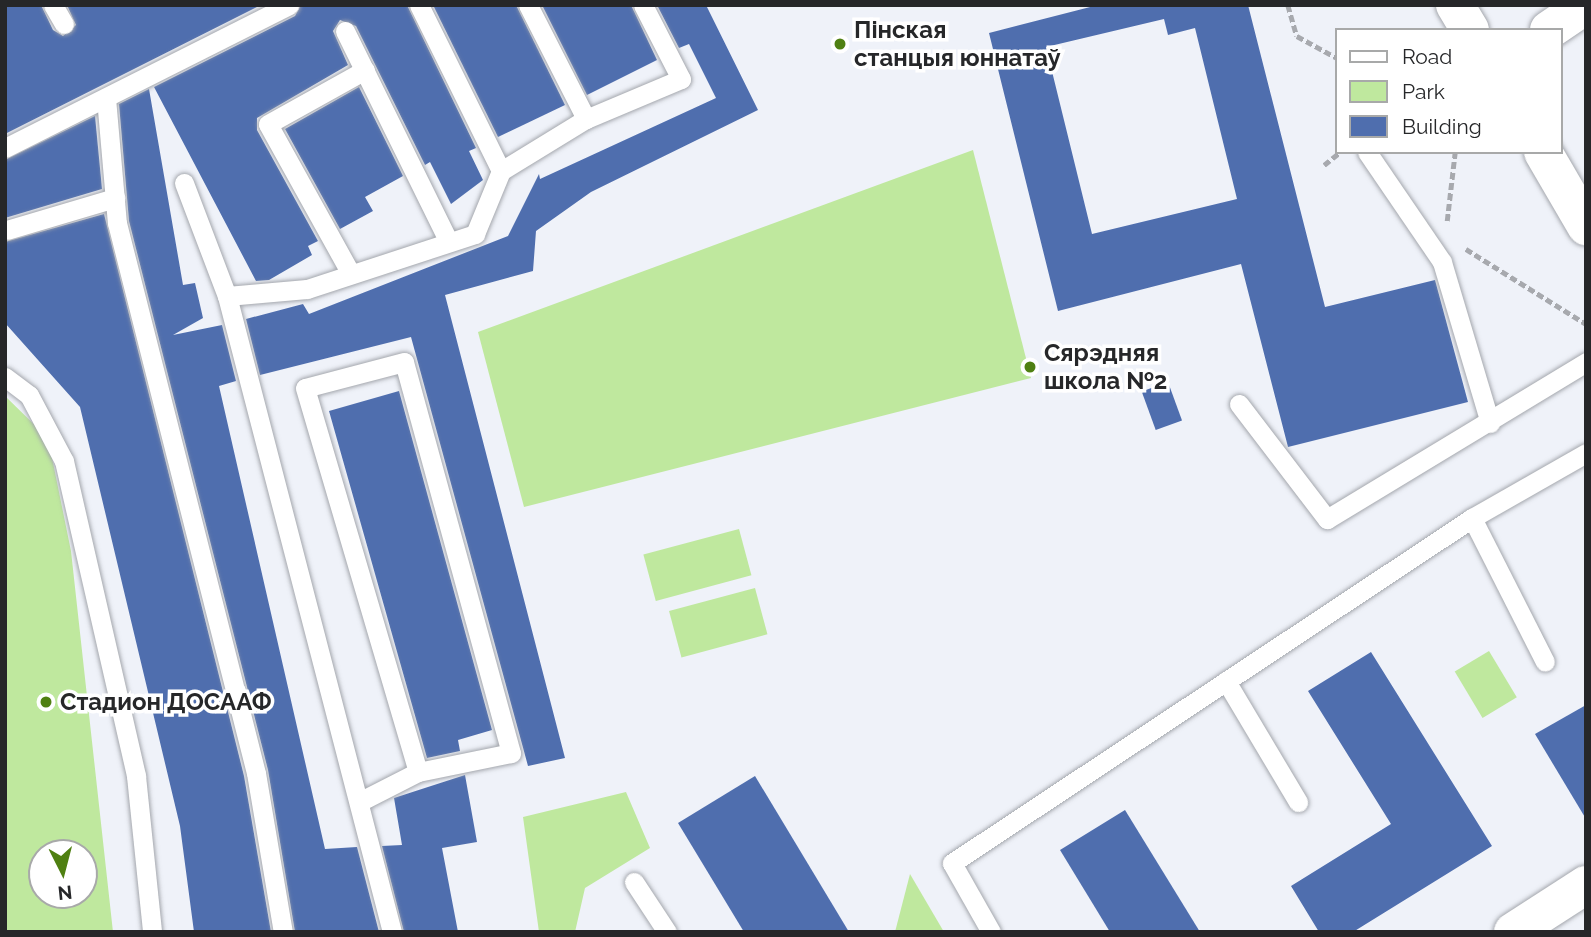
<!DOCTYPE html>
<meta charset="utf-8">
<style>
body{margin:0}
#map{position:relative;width:1591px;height:937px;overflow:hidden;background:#eff2f9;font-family:Raleway,sans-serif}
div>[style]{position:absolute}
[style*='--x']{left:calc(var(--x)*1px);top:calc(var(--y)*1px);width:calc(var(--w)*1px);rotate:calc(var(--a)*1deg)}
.green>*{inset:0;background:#bfe89e;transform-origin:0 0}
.building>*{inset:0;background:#4f6eae;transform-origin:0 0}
.path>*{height:4.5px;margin-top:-2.25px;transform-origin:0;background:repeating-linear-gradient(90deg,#a7a9ae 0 7px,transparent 0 10.5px)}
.roads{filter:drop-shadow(0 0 2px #a4a7ad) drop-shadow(0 0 2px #a4a7ad)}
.service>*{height:19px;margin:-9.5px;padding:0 9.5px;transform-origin:9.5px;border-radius:9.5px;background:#fff}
.minor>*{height:38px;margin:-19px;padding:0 19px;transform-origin:19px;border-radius:19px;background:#fff}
.tertiary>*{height:38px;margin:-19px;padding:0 19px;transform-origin:19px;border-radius:19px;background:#fff}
.dots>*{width:19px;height:19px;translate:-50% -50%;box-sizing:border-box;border:4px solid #fff;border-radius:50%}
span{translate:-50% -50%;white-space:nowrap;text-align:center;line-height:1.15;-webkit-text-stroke:7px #fff;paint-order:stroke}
.poi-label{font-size:24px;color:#262729;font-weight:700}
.left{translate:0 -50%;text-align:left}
.frame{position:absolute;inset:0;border:7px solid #262729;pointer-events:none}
.legend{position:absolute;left:1335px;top:28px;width:228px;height:126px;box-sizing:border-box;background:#fff;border:2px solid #a8a9a9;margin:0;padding:9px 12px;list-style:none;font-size:21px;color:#262729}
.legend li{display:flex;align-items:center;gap:14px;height:35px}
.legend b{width:35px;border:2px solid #a8a9a9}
.north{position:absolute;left:28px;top:839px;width:70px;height:70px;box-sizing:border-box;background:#fff;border:2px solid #a8a9a9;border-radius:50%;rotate:174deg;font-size:19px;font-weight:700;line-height:28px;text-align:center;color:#262729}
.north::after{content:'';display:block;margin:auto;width:24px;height:32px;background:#4f8012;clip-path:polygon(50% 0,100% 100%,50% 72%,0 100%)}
</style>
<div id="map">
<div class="green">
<div style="clip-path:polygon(973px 150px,1031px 378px,524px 507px,478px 332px)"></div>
<div style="clip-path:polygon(evenodd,5px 396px,48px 438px,71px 551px,113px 932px,5px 932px,5px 396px,42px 853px,84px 853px,84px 895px,42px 895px,42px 853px)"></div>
<div style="left:739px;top:529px;width:48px;height:99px;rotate:75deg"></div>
<div style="left:755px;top:588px;width:48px;height:89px;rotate:75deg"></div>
<div style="left:1489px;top:651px;width:54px;height:40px;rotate:59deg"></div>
<div style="clip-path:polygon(626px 792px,650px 848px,585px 888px,575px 932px,539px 932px,523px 817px)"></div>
<div style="clip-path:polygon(910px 874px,944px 932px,895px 932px)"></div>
</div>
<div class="building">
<div style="clip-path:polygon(5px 5px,41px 5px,53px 30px,63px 36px,76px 25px,67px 5px,261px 5px,5px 134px)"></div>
<div style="clip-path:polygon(301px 5px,407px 5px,476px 148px,469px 151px,483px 180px,451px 204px,430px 162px,425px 165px,356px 26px,340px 20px,333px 31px,348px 65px,257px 118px,257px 130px,318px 241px,308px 246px,312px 255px,269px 280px,256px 281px,154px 87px,295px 16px)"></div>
<div style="clip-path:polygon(433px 5px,516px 5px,565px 105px,498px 137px)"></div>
<div style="clip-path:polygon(542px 5px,631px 5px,657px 60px,587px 95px)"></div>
<div style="clip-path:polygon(657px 5px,706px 5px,758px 110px,591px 192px,536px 231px,533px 271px,445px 295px,565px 758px,528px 766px,411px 337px,260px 375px,246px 319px,303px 304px,309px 314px,508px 236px,539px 174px,540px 179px,716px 98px,689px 44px,679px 48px)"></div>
<div style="clip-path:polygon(evenodd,1098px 5px,1248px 5px,1325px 307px,1435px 280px,1468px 402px,1288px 447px,1241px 264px,1058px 311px,989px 33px,1098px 5px,1164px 19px,1168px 35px,1195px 28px,1237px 199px,1092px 234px,1046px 47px,1164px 19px)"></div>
<div style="clip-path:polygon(359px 87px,403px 176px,365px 197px,373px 211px,340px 229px,285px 129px)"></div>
<div style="clip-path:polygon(149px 89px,183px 285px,195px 283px,203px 318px,173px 335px,222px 325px,236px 381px,219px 386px,325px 849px,357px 847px,379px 932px,295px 932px,268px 770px,129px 221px,119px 104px)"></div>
<div style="clip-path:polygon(95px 116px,102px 189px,5px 218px,5px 160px)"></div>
<div style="clip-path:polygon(104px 214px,244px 776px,271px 932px,194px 932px,180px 826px,80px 407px,5px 323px,5px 242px)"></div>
<div style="left:1168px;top:382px;width:41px;height:28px;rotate:70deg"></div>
<div style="clip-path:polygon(399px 391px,492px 730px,458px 740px,460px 751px,427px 758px,329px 411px)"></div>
<div style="clip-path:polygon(1371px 652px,1492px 846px,1353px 932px,1319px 932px,1291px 886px,1391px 824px,1308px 691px)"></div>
<div style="clip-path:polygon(1586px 705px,1586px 819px,1535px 734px)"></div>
<div style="clip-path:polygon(465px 775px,477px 842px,442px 848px,458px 932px,404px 932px,382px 846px,402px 845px,394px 798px)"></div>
<div style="clip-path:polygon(755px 776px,849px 932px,744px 932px,678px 823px)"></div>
<div style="clip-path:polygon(1125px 810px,1200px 932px,1110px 932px,1060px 850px)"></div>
</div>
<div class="path">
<div style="--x:1288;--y:5;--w:32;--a:74"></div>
<div style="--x:1297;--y:36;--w:46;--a:28.8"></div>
<div style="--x:1324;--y:165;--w:21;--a:-39"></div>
<div style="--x:1447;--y:221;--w:69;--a:-83.4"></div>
<div style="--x:1466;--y:249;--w:142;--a:32"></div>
</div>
<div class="roads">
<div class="service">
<div style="--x:53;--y:5;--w:22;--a:60"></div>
<div style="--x:419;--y:5;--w:185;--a:63.7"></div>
<div style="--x:528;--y:5;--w:128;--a:63"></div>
<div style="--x:345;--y:31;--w:235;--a:63.8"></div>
<div style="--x:106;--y:98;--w:125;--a:85"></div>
<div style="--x:117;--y:223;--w:567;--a:75.82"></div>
<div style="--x:256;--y:773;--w:161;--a:80.4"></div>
<div style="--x:5;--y:148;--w:318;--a:-26.7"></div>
<div style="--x:1367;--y:152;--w:133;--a:55.7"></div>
<div style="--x:1442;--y:262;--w:168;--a:73.4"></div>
<div style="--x:184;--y:183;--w:121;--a:69.2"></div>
<div style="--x:227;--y:296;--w:657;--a:75.46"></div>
<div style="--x:7;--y:230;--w:113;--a:-16.5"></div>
<div style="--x:351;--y:274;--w:171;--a:-119"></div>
<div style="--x:268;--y:124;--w:111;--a:-29.1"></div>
<div style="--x:227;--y:296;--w:80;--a:-5"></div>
<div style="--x:307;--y:289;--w:177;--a:-18.1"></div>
<div style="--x:475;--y:234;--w:68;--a:-67.6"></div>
<div style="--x:501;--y:171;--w:100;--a:-31.5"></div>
<div style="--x:586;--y:119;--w:103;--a:-22.8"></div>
<div style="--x:681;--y:79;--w:83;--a:-117.2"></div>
<div style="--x:5;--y:377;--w:30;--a:37"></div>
<div style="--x:29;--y:395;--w:75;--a:62.1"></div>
<div style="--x:64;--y:461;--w:323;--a:77.1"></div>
<div style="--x:136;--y:776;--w:157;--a:84.1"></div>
<div style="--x:1239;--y:404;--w:145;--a:52.6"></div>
<div style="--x:1327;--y:519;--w:303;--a:-31.2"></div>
<div style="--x:1472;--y:518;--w:161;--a:63.1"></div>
<div style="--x:1226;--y:681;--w:141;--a:59.2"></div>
<div style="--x:359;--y:802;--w:66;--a:-27"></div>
<div style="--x:418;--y:772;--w:95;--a:-11.5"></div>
<div style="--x:511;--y:753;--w:405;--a:-105.3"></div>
<div style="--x:404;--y:362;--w:102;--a:165.3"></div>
<div style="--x:305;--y:388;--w:400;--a:73.6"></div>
<div style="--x:634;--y:882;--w:60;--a:56.6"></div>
<div style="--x:991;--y:932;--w:79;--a:-119.5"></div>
<div style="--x:952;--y:863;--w:624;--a:-33.56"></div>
<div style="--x:1472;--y:518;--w:131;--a:-29.7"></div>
</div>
<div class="minor">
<div style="--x:1549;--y:30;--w:45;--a:-34"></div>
</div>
<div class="tertiary">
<div style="--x:1455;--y:5;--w:29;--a:59"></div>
<div style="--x:1543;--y:152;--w:86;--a:59.8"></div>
<div style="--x:1513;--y:932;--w:87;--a:-32.8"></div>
</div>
</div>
<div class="dots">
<div style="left:840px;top:44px;background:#4f8012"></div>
<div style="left:1030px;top:367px;background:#4f8012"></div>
<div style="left:46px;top:702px;background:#4f8012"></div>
</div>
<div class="poi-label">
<span class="left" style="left:854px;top:44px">Пінская<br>станцыя юннатаў</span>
<span class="left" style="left:1044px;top:367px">Сярэдняя<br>школа №2</span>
<span class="left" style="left:60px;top:702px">Стадион ДОСААФ</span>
</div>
<div class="frame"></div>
<ul class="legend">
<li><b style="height:9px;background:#fff"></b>Road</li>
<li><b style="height:19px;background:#bfe89e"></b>Park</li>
<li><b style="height:19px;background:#4f6eae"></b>Building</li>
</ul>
<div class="north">N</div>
</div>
